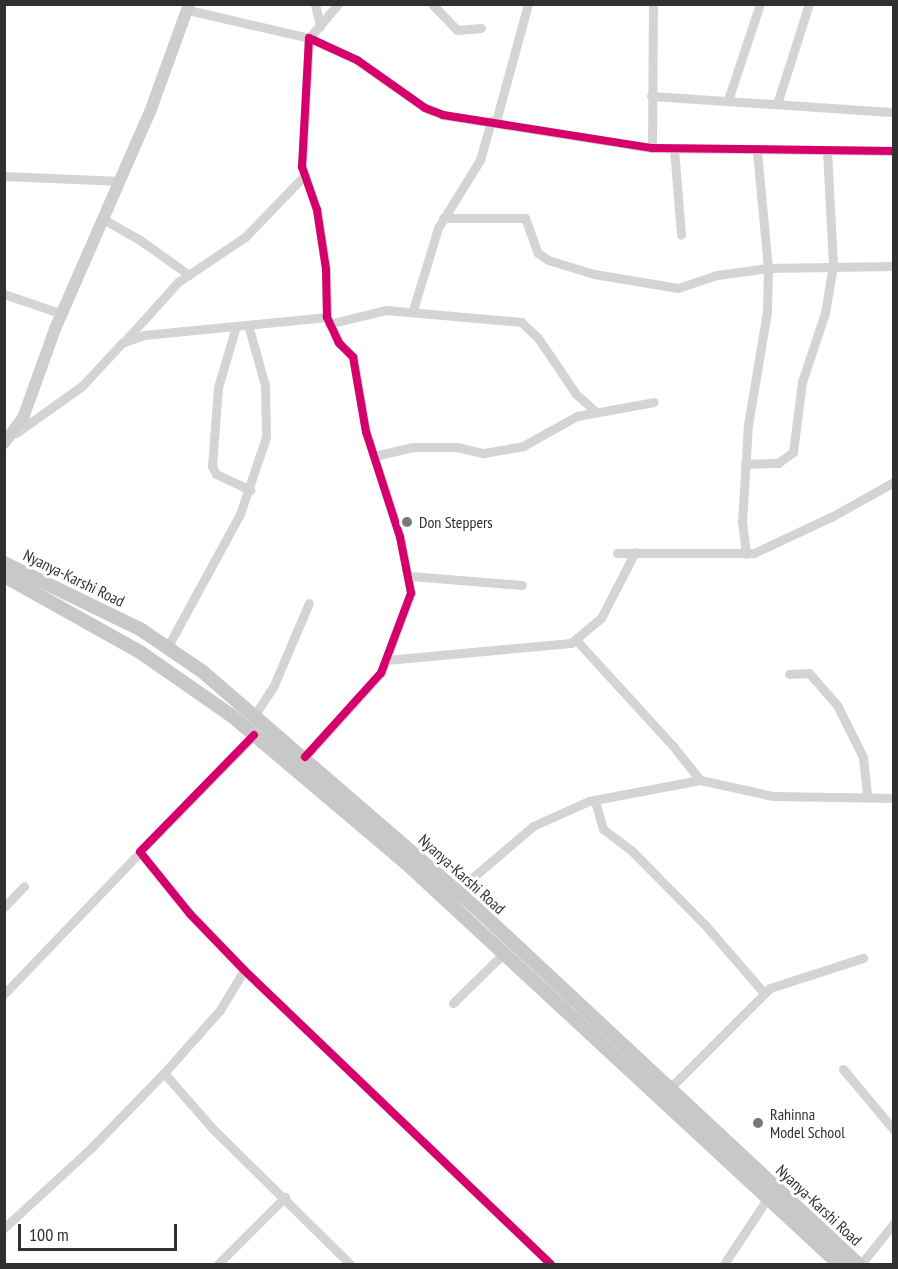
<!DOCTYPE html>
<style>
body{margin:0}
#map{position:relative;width:898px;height:1269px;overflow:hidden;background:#fff;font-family:"PT Sans Narrow",sans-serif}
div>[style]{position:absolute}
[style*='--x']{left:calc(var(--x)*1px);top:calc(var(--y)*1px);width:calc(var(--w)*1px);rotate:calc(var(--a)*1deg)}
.street>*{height:9px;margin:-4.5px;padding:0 4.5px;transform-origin:4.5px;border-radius:4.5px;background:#d4d4d4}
.secondary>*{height:12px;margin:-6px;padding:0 6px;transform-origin:6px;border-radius:6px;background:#cecece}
.primary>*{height:14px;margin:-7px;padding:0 7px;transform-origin:7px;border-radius:7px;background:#c8c8c8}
.cycleway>*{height:8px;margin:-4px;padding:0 4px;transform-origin:4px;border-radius:4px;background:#d6006c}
.dots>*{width:16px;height:16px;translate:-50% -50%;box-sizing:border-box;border:3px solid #fff;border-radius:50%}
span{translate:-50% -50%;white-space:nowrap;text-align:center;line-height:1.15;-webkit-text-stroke:6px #fff;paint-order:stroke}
.poi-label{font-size:16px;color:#303030}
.left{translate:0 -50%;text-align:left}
.street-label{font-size:16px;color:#303030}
.frame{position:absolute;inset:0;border:6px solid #303030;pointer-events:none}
.scale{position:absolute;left:18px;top:1224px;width:159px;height:27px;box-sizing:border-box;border:3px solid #303030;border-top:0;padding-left:8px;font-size:18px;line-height:21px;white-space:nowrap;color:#303030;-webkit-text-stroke:4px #fff;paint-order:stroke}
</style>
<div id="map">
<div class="street">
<div style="--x:315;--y:4;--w:23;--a:77"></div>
<div style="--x:432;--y:4;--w:36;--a:46"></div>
<div style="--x:457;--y:30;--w:24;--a:-5"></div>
<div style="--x:188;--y:10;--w:124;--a:13"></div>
<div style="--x:309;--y:38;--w:45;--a:-49.5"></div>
<div style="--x:651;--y:96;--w:244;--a:3.8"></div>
<div style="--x:728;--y:100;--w:101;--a:-71.6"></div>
<div style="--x:777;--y:104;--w:105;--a:-72.3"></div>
<div style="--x:496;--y:121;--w:121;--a:-74.7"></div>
<div style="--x:652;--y:148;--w:144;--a:-89.6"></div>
<div style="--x:674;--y:149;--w:86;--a:85.3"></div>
<div style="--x:4;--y:176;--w:116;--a:2.5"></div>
<div style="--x:443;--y:218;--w:82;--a:0"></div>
<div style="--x:525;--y:218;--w:37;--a:70"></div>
<div style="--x:538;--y:253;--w:12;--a:35"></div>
<div style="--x:548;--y:260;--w:48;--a:16.9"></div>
<div style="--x:594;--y:274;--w:85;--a:9.5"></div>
<div style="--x:678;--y:288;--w:41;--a:-18.4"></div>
<div style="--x:717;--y:275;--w:51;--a:-7.8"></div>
<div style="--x:768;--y:268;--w:126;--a:-0.9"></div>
<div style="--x:103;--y:219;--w:43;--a:29.6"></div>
<div style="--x:140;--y:240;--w:60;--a:35.5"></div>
<div style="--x:4;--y:294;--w:61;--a:19"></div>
<div style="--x:413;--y:310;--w:86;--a:-73"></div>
<div style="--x:438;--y:228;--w:80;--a:-58.3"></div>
<div style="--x:480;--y:160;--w:41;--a:-74.2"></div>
<div style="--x:329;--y:324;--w:59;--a:-13.8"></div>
<div style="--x:386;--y:310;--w:136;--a:5.1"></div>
<div style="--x:521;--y:322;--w:23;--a:43"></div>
<div style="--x:538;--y:338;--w:68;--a:55.8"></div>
<div style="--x:576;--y:394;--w:25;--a:42"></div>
<div style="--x:236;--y:326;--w:64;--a:106.4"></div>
<div style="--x:218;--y:387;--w:79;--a:94.3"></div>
<div style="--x:212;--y:466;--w:9;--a:63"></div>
<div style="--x:216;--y:474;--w:38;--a:25"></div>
<div style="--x:124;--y:342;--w:81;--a:-48"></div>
<div style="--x:178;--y:282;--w:81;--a:-33.9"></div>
<div style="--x:245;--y:237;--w:85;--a:-46"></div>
<div style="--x:16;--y:433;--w:81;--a:-35.5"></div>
<div style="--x:82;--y:386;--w:59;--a:-47.1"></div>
<div style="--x:122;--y:343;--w:23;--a:-20"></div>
<div style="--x:144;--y:335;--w:184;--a:-5.6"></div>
<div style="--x:374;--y:456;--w:40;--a:-13"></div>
<div style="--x:413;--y:447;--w:44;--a:0"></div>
<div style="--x:457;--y:447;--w:28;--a:13"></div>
<div style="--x:484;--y:453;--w:40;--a:-10"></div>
<div style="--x:523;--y:446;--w:62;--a:-29.1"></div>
<div style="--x:577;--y:416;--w:78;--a:-10.3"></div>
<div style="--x:745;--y:464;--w:33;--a:-2"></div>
<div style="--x:778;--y:463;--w:19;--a:-36"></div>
<div style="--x:793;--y:452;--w:71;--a:-82.7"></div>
<div style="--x:802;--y:382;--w:73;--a:-71.6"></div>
<div style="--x:825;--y:313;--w:49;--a:-80.5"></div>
<div style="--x:833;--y:265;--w:113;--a:-93"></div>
<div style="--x:617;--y:553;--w:137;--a:0"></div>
<div style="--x:754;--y:553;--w:85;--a:-25.1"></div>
<div style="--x:831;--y:517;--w:72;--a:-29.1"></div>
<div style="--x:746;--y:554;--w:32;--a:-97"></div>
<div style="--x:742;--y:522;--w:97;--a:-86.5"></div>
<div style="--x:748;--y:425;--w:115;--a:-80.5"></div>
<div style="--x:767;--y:312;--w:44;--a:-88.7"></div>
<div style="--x:768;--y:268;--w:117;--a:-95.4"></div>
<div style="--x:410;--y:576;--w:112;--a:4.6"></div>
<div style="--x:576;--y:640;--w:144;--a:47.5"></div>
<div style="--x:673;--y:746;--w:43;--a:51.5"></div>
<div style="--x:167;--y:648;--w:153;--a:-61.4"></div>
<div style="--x:240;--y:514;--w:81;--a:-71.3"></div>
<div style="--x:266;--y:437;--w:52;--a:-91.1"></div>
<div style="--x:265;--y:385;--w:62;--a:-105.8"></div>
<div style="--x:387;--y:660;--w:185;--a:-5.3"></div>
<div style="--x:571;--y:643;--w:39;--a:-40"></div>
<div style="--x:601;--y:618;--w:74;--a:-62.7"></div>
<div style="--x:789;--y:674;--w:20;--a:-3"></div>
<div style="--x:809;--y:673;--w:43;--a:48.8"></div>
<div style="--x:837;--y:705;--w:58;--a:63.4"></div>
<div style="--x:863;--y:757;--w:38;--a:84"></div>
<div style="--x:254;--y:716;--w:37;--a:-57"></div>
<div style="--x:274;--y:685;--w:89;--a:-66.9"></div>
<div style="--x:254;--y:735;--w:163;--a:134.3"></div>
<div style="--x:140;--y:852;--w:80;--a:51.1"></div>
<div style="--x:190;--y:914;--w:78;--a:46"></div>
<div style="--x:244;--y:970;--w:425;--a:43.8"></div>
<div style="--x:305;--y:757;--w:113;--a:-47.9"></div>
<div style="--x:381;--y:673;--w:85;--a:-69.4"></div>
<div style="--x:411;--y:593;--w:57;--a:-101.1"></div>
<div style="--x:400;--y:537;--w:110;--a:-107.9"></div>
<div style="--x:366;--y:432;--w:76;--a:-99.8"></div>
<div style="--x:353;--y:357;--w:20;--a:-135"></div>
<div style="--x:339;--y:343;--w:29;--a:-115"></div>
<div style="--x:327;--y:317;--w:48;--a:-91.2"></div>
<div style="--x:326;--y:269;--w:60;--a:-98.7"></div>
<div style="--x:317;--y:210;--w:46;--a:-109.2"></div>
<div style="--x:302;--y:167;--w:129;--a:-86.9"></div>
<div style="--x:309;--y:38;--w:53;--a:24.6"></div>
<div style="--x:357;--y:60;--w:83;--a:35.2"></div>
<div style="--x:425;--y:108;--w:19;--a:21"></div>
<div style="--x:443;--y:115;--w:212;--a:9"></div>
<div style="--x:652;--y:148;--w:242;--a:0.7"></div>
<div style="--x:595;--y:801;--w:29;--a:74"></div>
<div style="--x:603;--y:829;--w:35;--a:37"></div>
<div style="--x:631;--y:850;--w:107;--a:45.4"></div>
<div style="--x:706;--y:926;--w:89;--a:49.1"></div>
<div style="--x:457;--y:891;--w:100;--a:-40.5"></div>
<div style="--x:533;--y:826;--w:61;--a:-24.1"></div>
<div style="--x:589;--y:801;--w:113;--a:-10.7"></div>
<div style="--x:700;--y:780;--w:75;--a:12.4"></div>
<div style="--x:773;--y:796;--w:121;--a:0.9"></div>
<div style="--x:4;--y:907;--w:29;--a:-46"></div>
<div style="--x:4;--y:994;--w:197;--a:-46.2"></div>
<div style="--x:453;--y:1003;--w:70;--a:-44.4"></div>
<div style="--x:843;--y:1069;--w:80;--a:50.1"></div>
<div style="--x:164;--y:1073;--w:74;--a:48.8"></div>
<div style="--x:213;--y:1129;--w:192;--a:44.6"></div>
<div style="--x:670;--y:1088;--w:141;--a:-45"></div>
<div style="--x:770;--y:988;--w:98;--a:-17.9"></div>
<div style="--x:4;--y:1228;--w:120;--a:-42.6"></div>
<div style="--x:92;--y:1147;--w:103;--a:-45.8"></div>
<div style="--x:164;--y:1073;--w:84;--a:-48.4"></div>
<div style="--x:220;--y:1010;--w:47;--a:-59"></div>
<div style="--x:218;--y:1264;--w:95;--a:-45"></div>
<div style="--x:724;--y:1264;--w:78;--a:-56.5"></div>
<div style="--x:861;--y:1264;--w:53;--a:-51.2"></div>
</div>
<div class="secondary">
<div style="--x:4;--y:443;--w:31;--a:-53"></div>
<div style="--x:23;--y:418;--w:95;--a:-70.2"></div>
<div style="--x:55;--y:329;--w:237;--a:-66.4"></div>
<div style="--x:150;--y:112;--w:115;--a:-70.1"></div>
</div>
<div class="primary">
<div style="--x:4;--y:563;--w:151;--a:25.9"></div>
<div style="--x:140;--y:629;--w:76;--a:34.3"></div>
<div style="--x:203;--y:672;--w:358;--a:40.8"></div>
<div style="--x:474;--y:906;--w:525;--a:42.99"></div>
<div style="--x:4;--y:576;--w:156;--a:29.2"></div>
<div style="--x:140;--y:652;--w:112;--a:34.8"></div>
<div style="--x:232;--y:716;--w:226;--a:40.2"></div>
<div style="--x:405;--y:862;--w:592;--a:42.81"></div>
</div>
<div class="cycleway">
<div style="--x:254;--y:735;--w:163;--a:134.3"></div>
<div style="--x:140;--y:852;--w:80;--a:51.1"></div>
<div style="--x:190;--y:914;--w:78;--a:46"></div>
<div style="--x:244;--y:970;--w:425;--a:43.8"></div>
<div style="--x:305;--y:757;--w:113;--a:-47.9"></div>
<div style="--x:381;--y:673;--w:85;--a:-69.4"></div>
<div style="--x:411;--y:593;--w:57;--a:-101.1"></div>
<div style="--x:400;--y:537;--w:110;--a:-107.9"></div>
<div style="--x:366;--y:432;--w:76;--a:-99.8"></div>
<div style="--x:353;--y:357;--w:20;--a:-135"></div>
<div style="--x:339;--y:343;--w:29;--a:-115"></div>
<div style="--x:327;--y:317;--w:48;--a:-91.2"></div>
<div style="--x:326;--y:269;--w:60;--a:-98.7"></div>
<div style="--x:317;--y:210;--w:46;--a:-109.2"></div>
<div style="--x:302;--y:167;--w:129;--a:-86.9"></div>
<div style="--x:309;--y:38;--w:53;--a:24.6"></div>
<div style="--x:357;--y:60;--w:83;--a:35.2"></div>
<div style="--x:425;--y:108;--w:19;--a:21"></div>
<div style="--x:443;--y:115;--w:212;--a:9"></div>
<div style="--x:652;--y:148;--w:242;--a:0.7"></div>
</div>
<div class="dots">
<div style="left:407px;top:522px;background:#787878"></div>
<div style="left:758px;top:1123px;background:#787878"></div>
</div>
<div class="poi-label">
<span class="left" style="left:419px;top:522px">Don Steppers</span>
<span class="left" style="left:770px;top:1123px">Rahinna<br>Model School</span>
</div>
<div class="street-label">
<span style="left:74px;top:578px;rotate:26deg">Nyanya-Karshi Road</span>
<span style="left:462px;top:874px;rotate:42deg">Nyanya-Karshi Road</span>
<span style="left:819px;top:1205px;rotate:43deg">Nyanya-Karshi Road</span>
</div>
<div class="frame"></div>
<div class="scale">100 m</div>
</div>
